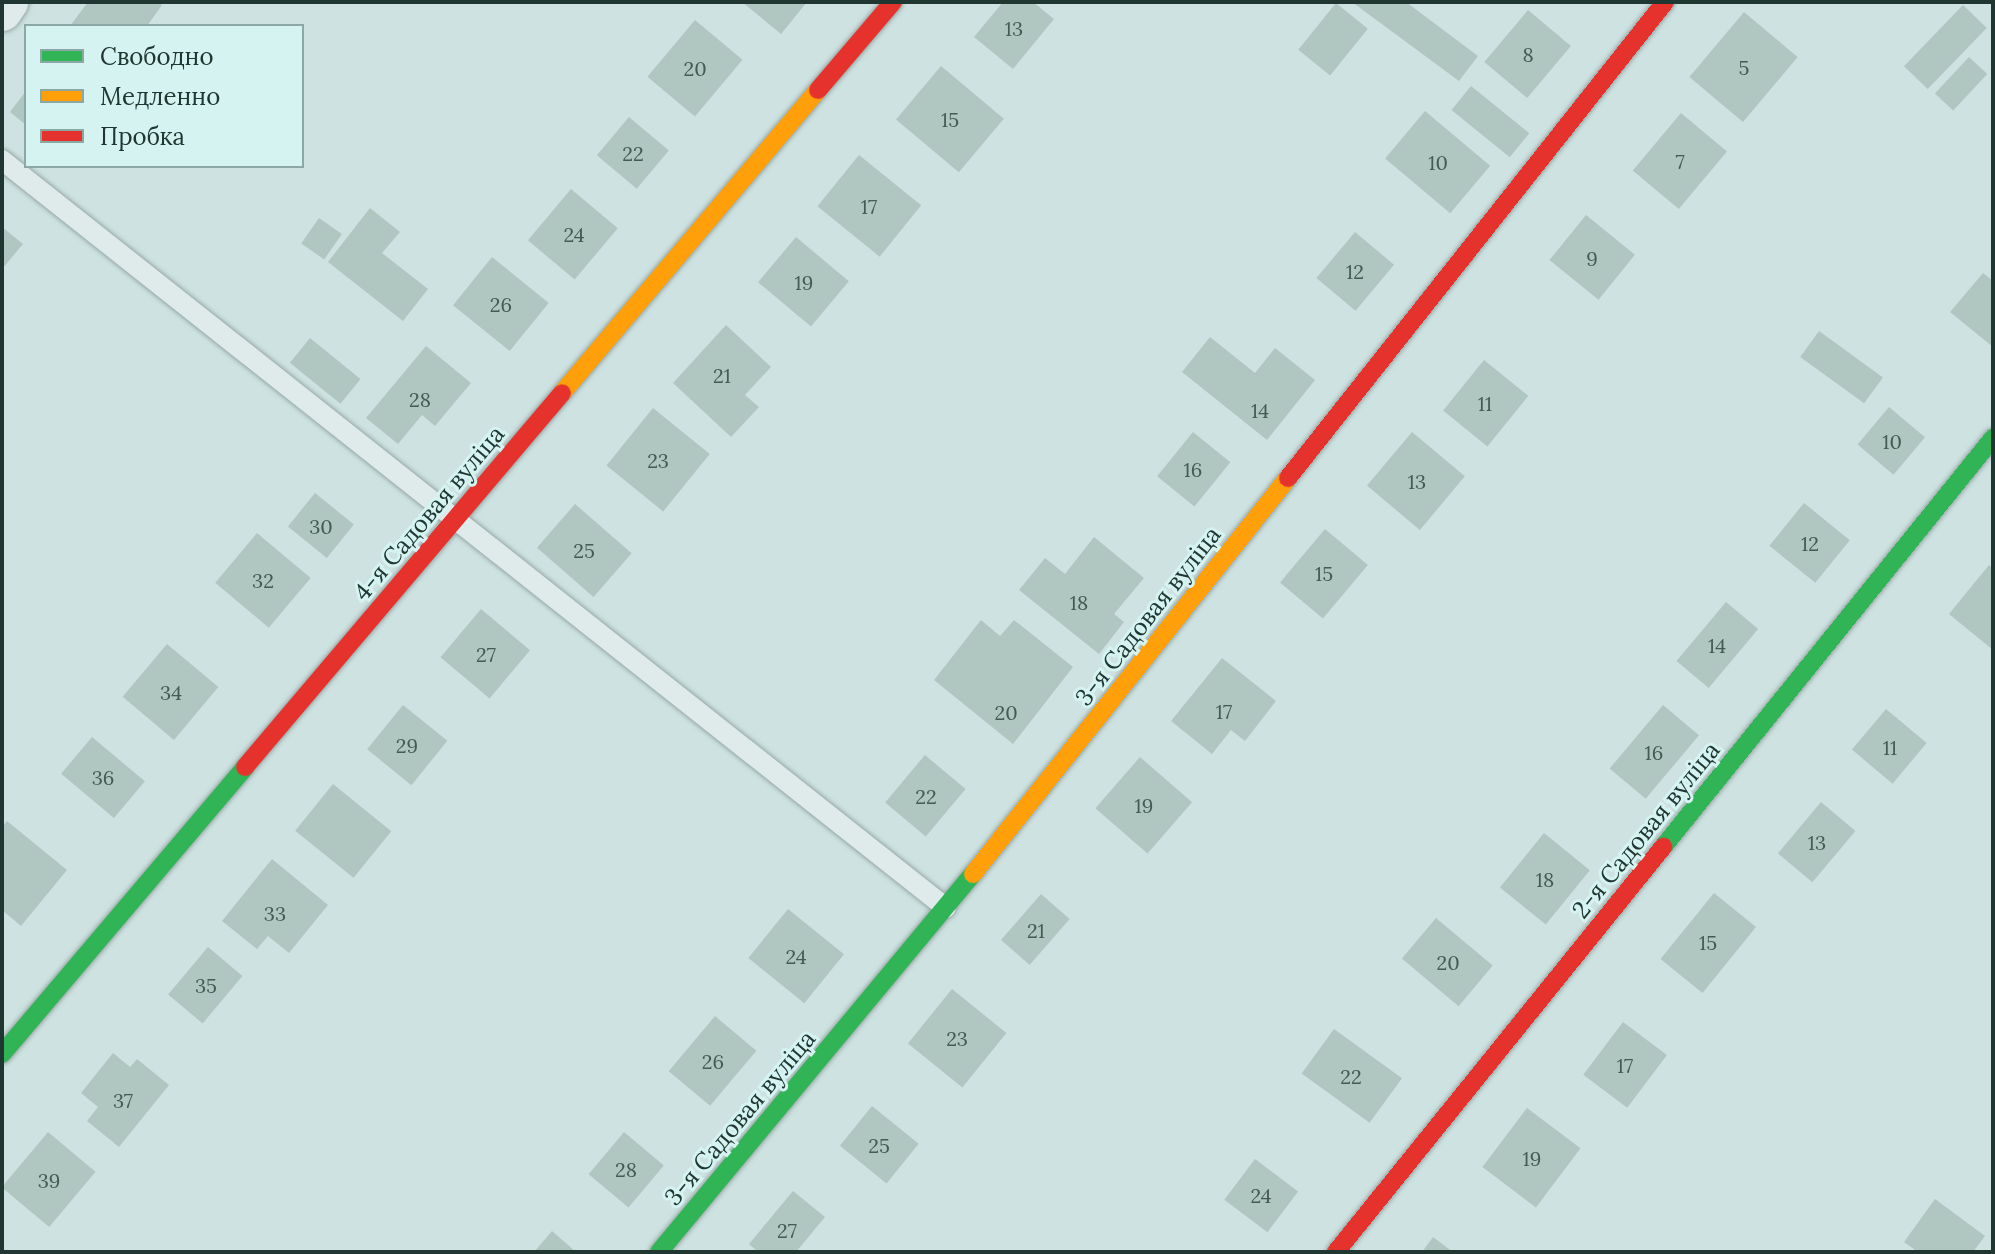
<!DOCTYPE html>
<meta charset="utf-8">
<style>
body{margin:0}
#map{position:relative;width:1995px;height:1254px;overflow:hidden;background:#cee3e1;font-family:Lora,serif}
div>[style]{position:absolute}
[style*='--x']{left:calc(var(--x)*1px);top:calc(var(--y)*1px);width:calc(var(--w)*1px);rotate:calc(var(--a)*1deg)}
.building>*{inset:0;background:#afc6c1;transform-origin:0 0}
.roads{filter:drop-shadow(0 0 2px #97a8a6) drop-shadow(0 0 2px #97a8a6)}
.lane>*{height:20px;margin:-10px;padding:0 10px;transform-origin:10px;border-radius:10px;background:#dfebea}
.street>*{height:40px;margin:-20px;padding:0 20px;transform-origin:20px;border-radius:20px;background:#dfebea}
.fast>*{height:18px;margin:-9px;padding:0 9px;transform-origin:9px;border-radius:9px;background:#30b455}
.slow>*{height:18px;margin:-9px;padding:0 9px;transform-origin:9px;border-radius:9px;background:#ff9f0a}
.jam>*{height:18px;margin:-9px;padding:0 9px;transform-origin:9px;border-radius:9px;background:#e5322d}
span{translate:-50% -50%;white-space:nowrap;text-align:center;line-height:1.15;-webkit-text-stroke:6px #d5f3f1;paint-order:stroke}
.number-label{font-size:20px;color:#445a54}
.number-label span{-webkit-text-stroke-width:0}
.street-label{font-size:24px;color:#203630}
.frame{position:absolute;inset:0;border:4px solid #203630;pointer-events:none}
.legend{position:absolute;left:24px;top:24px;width:280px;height:144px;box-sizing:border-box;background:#d5f3f1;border:2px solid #8da7a4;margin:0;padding:10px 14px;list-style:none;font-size:24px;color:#203630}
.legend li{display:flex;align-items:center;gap:16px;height:40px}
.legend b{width:40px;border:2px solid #8da7a4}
</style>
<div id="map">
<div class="building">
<div style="clip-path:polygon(88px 2px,158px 2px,162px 5px,147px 26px,70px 26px)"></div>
<div style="clip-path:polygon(742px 2px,807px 2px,781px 34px)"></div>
<div style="clip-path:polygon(1003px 2px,1033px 2px,1054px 19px,1013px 69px,974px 37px)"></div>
<div style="clip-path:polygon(1352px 2px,1406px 2px,1478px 56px,1459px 81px)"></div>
<div style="left:1336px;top:3px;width:41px;height:60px;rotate:39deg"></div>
<div style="left:1963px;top:5px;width:33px;height:85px;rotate:44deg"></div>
<div style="left:1528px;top:10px;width:56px;height:68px;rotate:40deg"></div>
<div style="left:1744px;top:12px;width:70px;height:85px;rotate:40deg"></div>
<div style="left:695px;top:20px;width:62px;height:74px;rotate:40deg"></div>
<div style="left:1969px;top:57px;width:25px;height:50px;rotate:43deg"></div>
<div style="left:941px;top:66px;width:82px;height:70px;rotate:40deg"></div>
<div style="left:1471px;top:86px;width:75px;height:31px;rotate:39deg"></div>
<div style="clip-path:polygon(26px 91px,26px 125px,10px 112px)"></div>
<div style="left:1425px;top:111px;width:85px;height:62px;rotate:40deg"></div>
<div style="left:1681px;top:113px;width:60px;height:75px;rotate:40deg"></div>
<div style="left:629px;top:117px;width:52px;height:50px;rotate:40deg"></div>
<div style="left:859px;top:155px;width:80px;height:66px;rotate:39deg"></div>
<div style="left:571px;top:189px;width:61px;height:67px;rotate:40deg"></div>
<div style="clip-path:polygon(370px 208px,400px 232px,382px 253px,428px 289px,403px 321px,328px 262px)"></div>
<div style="left:1586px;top:215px;width:63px;height:58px;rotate:39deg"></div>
<div style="left:319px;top:218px;width:28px;height:31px;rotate:35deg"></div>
<div style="clip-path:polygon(2px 227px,23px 244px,2px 269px)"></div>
<div style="left:1355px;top:232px;width:51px;height:60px;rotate:40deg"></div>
<div style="left:796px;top:237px;width:69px;height:59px;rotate:40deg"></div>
<div style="left:492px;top:257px;width:73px;height:62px;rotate:39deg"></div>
<div style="clip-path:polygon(1983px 273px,1993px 281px,1993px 347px,1950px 312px)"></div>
<div style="clip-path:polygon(726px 325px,771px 367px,745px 395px,759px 407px,731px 437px,673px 383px)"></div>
<div style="left:1819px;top:331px;width:79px;height:32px;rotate:36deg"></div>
<div style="clip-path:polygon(1210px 337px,1255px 373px,1275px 348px,1315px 380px,1267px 440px,1182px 372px)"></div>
<div style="left:310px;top:338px;width:65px;height:32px;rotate:39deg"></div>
<div style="clip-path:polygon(426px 346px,471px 383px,435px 426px,422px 415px,398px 444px,366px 418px)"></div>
<div style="left:1484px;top:360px;width:57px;height:65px;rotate:39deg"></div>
<div style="left:1889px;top:407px;width:47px;height:49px;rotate:40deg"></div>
<div style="left:653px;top:408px;width:73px;height:74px;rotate:39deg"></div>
<div style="left:1193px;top:432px;width:48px;height:57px;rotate:39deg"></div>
<div style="left:1412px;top:432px;width:69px;height:70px;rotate:40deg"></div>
<div style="left:315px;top:493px;width:50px;height:43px;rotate:39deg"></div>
<div style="left:1804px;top:503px;width:59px;height:55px;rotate:39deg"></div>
<div style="left:575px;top:504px;width:75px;height:58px;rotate:41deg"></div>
<div style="left:1325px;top:529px;width:56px;height:70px;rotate:40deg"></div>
<div style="left:257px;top:533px;width:70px;height:65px;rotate:40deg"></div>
<div style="clip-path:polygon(1094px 537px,1144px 578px,1114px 614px,1124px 622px,1099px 654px,1019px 590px,1045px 558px,1065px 574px)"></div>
<div style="clip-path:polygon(1989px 565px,1993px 569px,1993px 650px,1949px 614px)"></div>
<div style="left:1726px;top:602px;width:42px;height:77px;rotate:40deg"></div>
<div style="left:481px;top:609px;width:64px;height:63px;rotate:40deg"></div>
<div style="clip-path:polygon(981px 620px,1000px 636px,1014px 620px,1073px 667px,1013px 744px,934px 680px)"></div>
<div style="left:167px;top:644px;width:67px;height:69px;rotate:40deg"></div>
<div style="clip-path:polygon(1222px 658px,1276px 701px,1245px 741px,1231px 730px,1212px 754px,1171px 721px)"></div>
<div style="left:403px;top:705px;width:57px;height:57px;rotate:39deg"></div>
<div style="left:1663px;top:705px;width:47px;height:83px;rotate:40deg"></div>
<div style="left:1886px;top:709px;width:53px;height:53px;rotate:40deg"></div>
<div style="left:92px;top:737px;width:69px;height:48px;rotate:40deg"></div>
<div style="left:925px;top:755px;width:53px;height:62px;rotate:40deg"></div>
<div style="left:1140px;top:757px;width:69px;height:68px;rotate:41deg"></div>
<div style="left:333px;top:784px;width:75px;height:60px;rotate:39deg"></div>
<div style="left:1821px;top:802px;width:45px;height:67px;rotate:40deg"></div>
<div style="clip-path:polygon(7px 821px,67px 870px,21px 926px,2px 910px,2px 827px)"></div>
<div style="left:1544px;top:833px;width:59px;height:70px;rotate:39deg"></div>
<div style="clip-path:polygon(272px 859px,328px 905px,289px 953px,268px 936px,257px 949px,222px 921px)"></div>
<div style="left:1714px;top:893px;width:54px;height:85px;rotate:39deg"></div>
<div style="left:1041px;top:894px;width:38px;height:61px;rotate:41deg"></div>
<div style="left:788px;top:909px;width:72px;height:63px;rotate:39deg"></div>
<div style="left:1436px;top:918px;width:74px;height:53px;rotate:40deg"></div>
<div style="left:208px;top:947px;width:45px;height:62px;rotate:40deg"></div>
<div style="left:952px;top:989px;width:70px;height:70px;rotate:39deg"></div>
<div style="left:715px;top:1016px;width:54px;height:72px;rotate:40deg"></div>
<div style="left:1623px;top:1022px;width:55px;height:66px;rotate:37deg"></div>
<div style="left:1334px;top:1029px;width:84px;height:55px;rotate:36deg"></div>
<div style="clip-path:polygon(113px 1053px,130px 1067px,137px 1059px,169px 1085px,119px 1147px,87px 1121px,98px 1107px,81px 1093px)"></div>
<div style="left:872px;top:1106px;width:60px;height:51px;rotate:39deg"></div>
<div style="left:1527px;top:1108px;width:67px;height:74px;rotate:37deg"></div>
<div style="left:48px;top:1132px;width:62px;height:72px;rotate:40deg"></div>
<div style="left:624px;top:1132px;width:52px;height:55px;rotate:40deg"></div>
<div style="left:1255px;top:1159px;width:54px;height:51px;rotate:37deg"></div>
<div style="clip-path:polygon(793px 1191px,825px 1217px,796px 1252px,758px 1252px,749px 1244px)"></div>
<div style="clip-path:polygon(1935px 1199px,1985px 1236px,1973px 1252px,1918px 1252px,1904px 1242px)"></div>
<div style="clip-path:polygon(552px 1231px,576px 1252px,534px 1252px)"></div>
<div style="clip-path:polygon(1433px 1237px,1453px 1252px,1422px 1252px)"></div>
</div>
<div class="roads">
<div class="lane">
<div style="--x:2;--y:160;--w:1204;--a:38.39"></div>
</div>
<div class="street">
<div style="--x:2;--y:11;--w:11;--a:-56"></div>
</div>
<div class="fast">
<div style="--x:1663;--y:847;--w:526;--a:-51.1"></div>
<div style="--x:2;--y:1054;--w:376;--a:-49.7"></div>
<div style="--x:659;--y:1252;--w:491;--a:-50.3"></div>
</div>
<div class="slow">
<div style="--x:562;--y:393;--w:397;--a:-49.8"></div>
<div style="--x:973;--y:874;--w:506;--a:-51.5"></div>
</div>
<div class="jam">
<div style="--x:818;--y:90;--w:116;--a:-49.6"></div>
<div style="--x:1288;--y:478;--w:607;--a:-51.62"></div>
<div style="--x:245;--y:767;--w:490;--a:-49.7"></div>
<div style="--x:1336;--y:1252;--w:521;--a:-51.08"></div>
</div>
</div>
<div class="number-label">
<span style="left:1014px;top:28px">13</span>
<span style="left:1528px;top:54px">8</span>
<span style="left:1744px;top:67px">5</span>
<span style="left:695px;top:68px">20</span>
<span style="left:950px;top:119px">15</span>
<span style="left:633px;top:153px">22</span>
<span style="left:1680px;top:161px">7</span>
<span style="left:1438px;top:162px">10</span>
<span style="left:869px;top:206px">17</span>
<span style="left:574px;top:234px">24</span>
<span style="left:1592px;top:258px">9</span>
<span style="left:1355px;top:271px">12</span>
<span style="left:804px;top:282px">19</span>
<span style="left:501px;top:304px">26</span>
<span style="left:722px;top:375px">21</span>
<span style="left:420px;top:399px">28</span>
<span style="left:1485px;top:403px">11</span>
<span style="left:1260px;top:410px">14</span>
<span style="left:1892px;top:441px">10</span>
<span style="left:658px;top:460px">23</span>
<span style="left:1193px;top:469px">16</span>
<span style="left:1417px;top:481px">13</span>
<span style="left:321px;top:526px">30</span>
<span style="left:1810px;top:543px">12</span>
<span style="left:584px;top:550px">25</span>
<span style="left:1324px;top:573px">15</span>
<span style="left:263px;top:580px">32</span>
<span style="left:1079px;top:602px">18</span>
<span style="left:1717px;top:645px">14</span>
<span style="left:486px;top:654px">27</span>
<span style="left:171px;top:692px">34</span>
<span style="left:1224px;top:711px">17</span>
<span style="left:1006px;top:712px">20</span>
<span style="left:407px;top:745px">29</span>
<span style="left:1890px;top:747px">11</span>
<span style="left:1654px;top:752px">16</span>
<span style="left:103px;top:777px">36</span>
<span style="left:926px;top:796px">22</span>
<span style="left:1144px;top:805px">19</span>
<span style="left:1817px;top:842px">13</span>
<span style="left:1545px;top:879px">18</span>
<span style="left:275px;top:913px">33</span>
<span style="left:1036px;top:930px">21</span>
<span style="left:1708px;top:942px">15</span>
<span style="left:796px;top:956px">24</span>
<span style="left:1448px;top:962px">20</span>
<span style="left:206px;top:985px">35</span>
<span style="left:957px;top:1038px">23</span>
<span style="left:713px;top:1061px">26</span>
<span style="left:1625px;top:1065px">17</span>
<span style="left:1351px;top:1076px">22</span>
<span style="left:123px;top:1100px">37</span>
<span style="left:879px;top:1145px">25</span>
<span style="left:1532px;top:1158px">19</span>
<span style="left:626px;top:1169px">28</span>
<span style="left:49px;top:1180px">39</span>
<span style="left:1261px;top:1195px">24</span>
<span style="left:787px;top:1230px">27</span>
</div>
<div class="street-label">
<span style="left:429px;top:513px;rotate:-50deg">4-я Садовая вуліца</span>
<span style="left:1148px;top:616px;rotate:-52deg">3-я Садовая вуліца</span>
<span style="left:1646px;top:830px;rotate:-51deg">2-я Садовая вуліца</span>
<span style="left:740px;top:1118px;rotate:-50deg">3-я Садовая вуліца</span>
</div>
<div class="frame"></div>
<ul class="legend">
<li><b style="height:10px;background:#30b455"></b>Свободно</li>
<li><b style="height:10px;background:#ff9f0a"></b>Медленно</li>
<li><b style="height:10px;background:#e5322d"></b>Пробка</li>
</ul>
</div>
